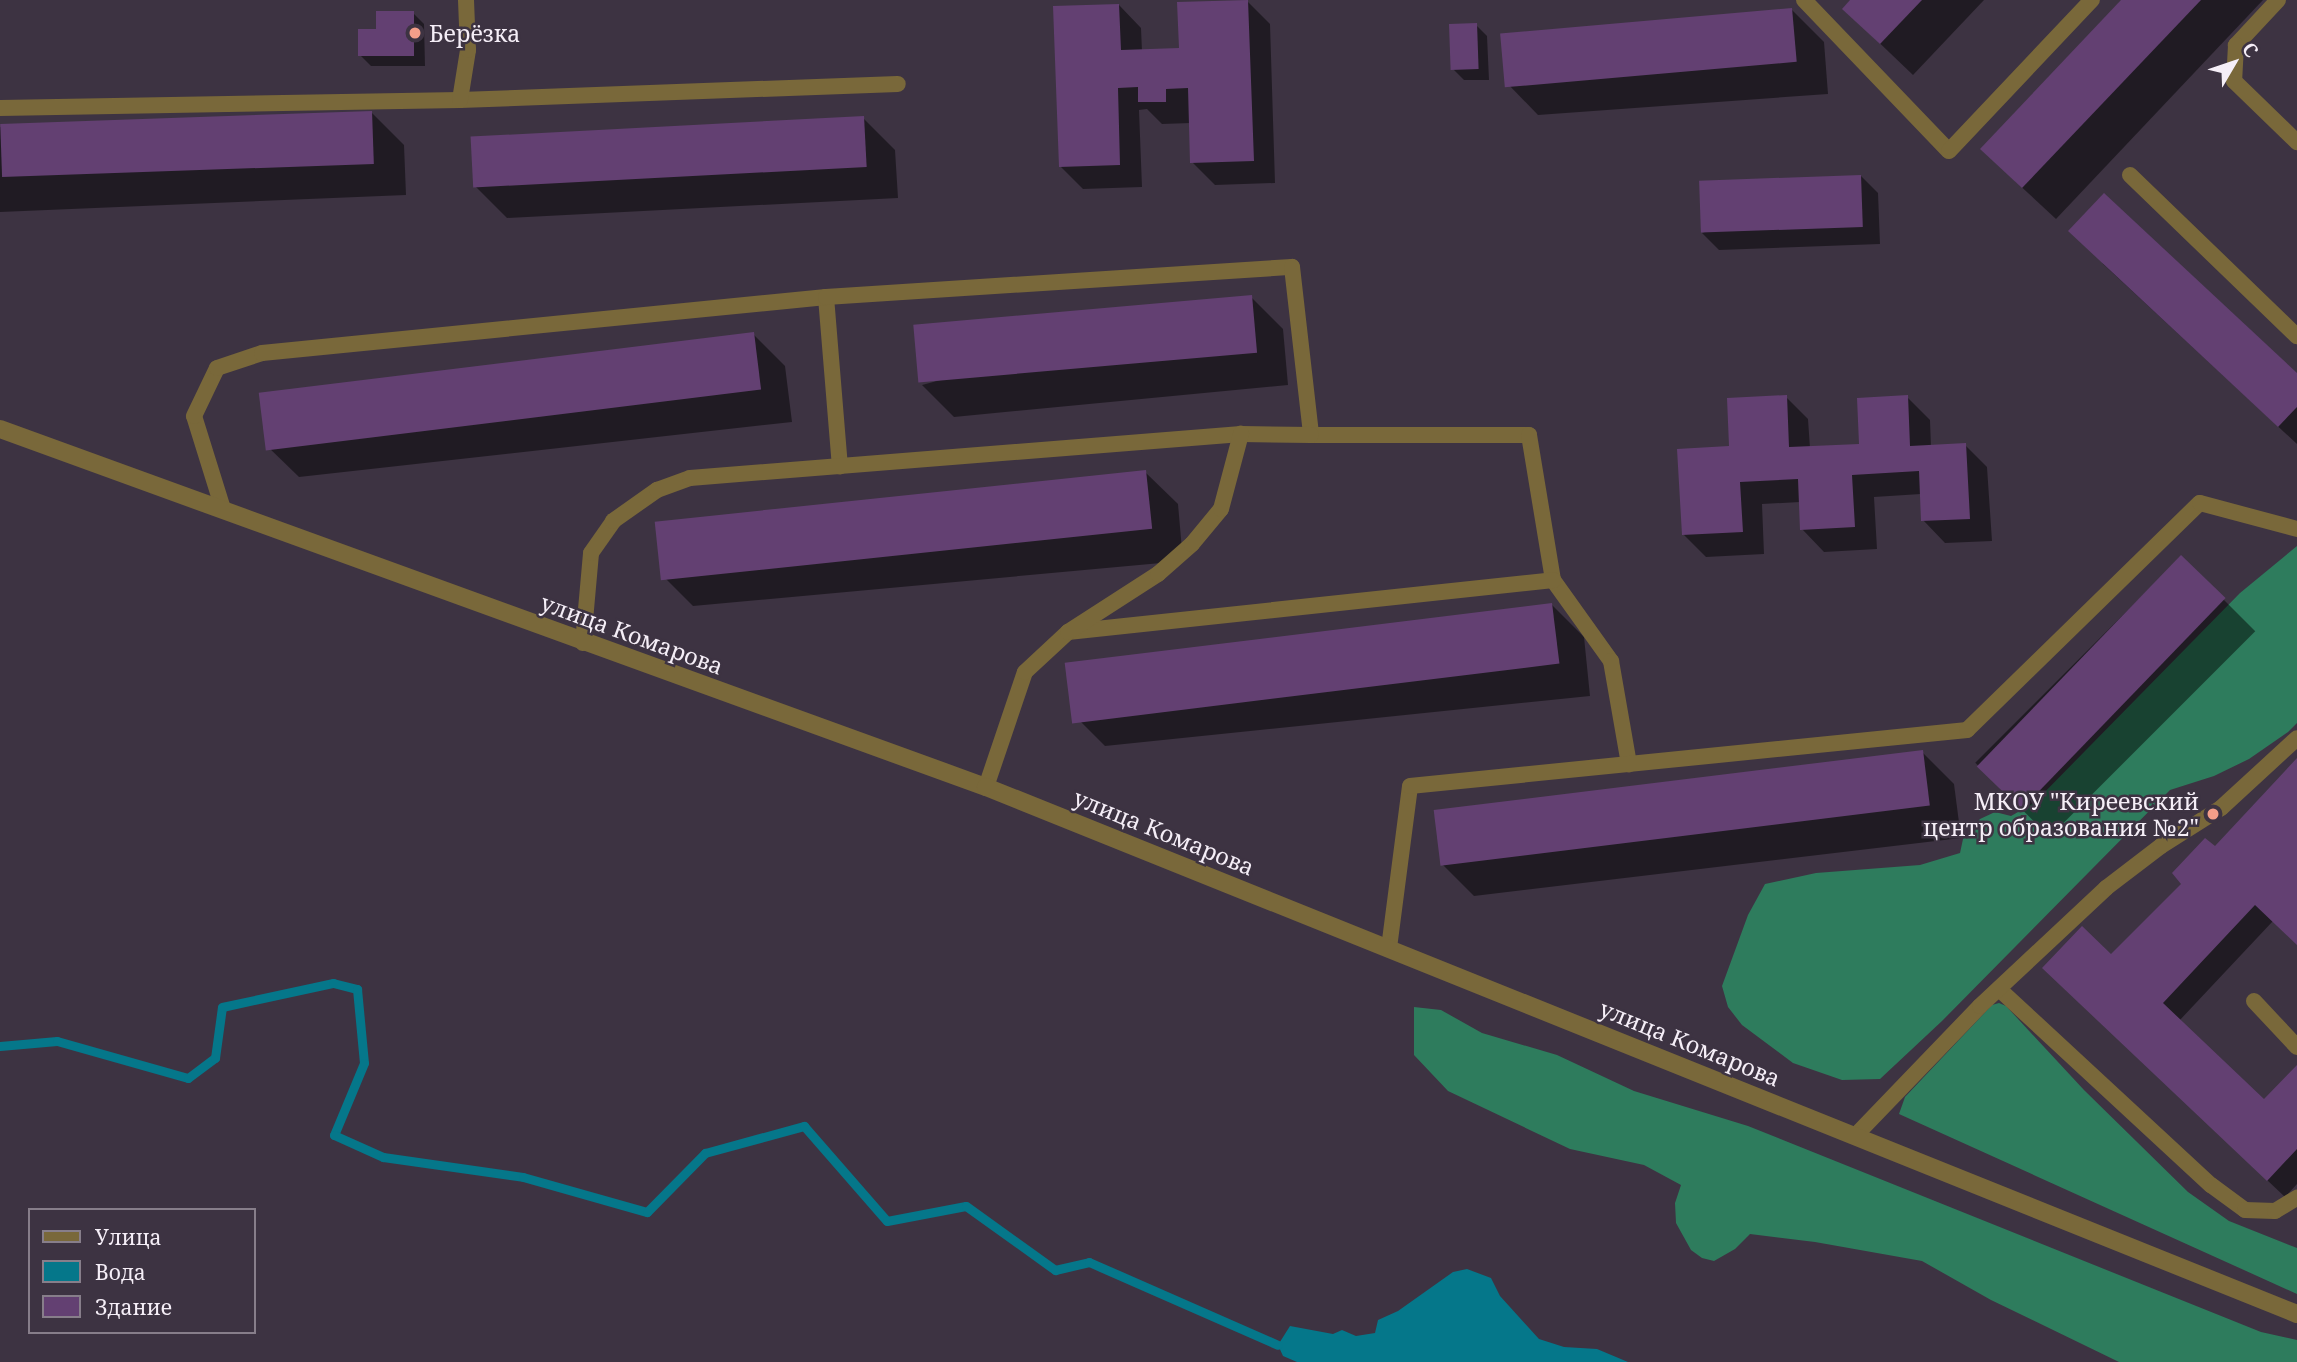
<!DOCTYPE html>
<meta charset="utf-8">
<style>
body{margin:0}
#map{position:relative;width:2297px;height:1362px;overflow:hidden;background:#3d3342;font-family:"Noto Serif",serif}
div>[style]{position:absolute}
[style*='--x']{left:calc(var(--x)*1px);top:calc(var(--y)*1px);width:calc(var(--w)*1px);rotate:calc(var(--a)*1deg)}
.forest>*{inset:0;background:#2e7c5d}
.water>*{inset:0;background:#05778a}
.shadow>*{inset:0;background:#0007;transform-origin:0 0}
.stream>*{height:9px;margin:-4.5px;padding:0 4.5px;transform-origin:4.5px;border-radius:4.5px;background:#05778a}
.building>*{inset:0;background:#634072;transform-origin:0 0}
.lane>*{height:16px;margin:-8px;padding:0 8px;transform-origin:8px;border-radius:8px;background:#79683a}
.street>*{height:18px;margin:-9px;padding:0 9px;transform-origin:9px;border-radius:9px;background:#79683a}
.dots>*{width:19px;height:19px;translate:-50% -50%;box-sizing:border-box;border:4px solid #3d3342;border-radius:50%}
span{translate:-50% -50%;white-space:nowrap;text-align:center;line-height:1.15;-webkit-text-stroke:5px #3d3342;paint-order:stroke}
.poi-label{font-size:23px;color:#f5eef7}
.left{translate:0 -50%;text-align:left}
.right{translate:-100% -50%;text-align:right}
.street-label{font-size:23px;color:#f5eef7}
.legend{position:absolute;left:28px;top:1208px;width:228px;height:126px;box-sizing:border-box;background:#3d3342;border:2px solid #877e8a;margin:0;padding:9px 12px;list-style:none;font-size:21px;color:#f5eef7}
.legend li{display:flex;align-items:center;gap:14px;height:35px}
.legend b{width:35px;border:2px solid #877e8a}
.north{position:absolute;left:2199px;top:28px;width:70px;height:70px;-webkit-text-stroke:5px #3d3342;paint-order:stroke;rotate:51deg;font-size:19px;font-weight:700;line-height:28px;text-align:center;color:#f5eef7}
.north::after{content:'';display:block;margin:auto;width:24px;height:32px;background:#f5eef7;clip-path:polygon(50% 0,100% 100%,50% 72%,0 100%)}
</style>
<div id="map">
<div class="forest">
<div style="clip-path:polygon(2297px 546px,2297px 723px,2288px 732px,2249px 759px,2214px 776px,2170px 790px,1942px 1021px,1880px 1079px,1842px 1080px,1793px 1063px,1742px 1025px,1728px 1007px,1722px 986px,1748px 915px,1765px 884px,1816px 873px,1920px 865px,1960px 853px,1963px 839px,1980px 819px,1995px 812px,2011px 816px,2034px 803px,2240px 593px)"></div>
<div style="clip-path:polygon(1999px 1003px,2006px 1006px,2084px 1090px,2188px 1192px,2229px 1221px,2297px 1248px,2297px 1294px,1899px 1114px,1905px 1097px,1992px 1005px)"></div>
<div style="clip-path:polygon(1414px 1007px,1441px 1010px,1482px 1033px,1557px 1055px,1634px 1091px,1748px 1126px,2261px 1332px,2297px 1340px,2297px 1362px,2119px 1362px,1991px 1300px,1922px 1261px,1815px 1242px,1750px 1234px,1735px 1249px,1714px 1261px,1702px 1258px,1691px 1250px,1676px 1223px,1675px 1203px,1681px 1185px,1644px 1165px,1570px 1149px,1448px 1091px,1414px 1055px)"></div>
</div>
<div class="water">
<div style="clip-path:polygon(1467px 1269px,1491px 1278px,1500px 1296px,1539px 1339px,1564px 1347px,1597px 1349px,1628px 1362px,1297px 1362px,1283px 1356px,1278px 1345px,1290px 1326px,1333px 1334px,1342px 1330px,1356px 1336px,1375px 1333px,1378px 1320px,1398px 1311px,1453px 1272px)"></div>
</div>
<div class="shadow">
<div style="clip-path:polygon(1852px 0,1984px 0,1913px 75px,1844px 9px)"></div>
<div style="clip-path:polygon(2124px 0,2263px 0,2056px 219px,2015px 181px)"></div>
<div style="clip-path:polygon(1247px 1px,1270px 24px,1275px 183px,1215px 185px,1192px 162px,1191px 123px,1162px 124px,1147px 109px,1139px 110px,1142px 187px,1083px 189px,1061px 167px,1119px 5px,1141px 28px,1142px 51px,1181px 50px)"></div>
<div style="clip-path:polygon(1792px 10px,1824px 42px,1828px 94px,1538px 115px,1506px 82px)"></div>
<div style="clip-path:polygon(413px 13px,424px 24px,425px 66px,371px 66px,360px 55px,378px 30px)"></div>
<div style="clip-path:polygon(1476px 25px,1487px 36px,1489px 80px,1464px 80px,1453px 69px)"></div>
<div style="clip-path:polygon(372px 113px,404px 145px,406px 195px,0 212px,0 127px)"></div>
<div style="clip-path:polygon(863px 118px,895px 150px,898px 198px,507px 218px,475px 186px)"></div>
<div style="clip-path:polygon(1861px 176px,1878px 193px,1880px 244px,1719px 250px,1702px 233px)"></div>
<div style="clip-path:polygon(2102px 263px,2297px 375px,2297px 444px)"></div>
<div style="clip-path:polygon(1251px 297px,1283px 329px,1288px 385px,954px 417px,922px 385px)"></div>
<div style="clip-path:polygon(753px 334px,785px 366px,792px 422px,299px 477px,266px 445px)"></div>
<div style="clip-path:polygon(1786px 397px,1808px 419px,1810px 448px,1861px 446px,1907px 397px,1930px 420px,1931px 447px,1965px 445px,1987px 467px,1992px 541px,1945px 543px,1923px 520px,1921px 494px,1874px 497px,1877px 549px,1824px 552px,1802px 529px,1800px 502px,1762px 504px,1764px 554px,1706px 557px,1683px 534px,1731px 448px)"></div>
<div style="clip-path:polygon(1145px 472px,1178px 504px,1183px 561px,693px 606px,661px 574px)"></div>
<div style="left:2181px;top:557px;width:105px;height:291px;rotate:45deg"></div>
<div style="clip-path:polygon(1552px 605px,1584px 637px,1590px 696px,1105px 746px,1073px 714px)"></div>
<div style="clip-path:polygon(1922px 752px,1954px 784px,1961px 838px,1474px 896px,1442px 864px)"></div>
<div style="clip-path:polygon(2297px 761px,2297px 944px,2273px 921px,2179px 1021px,2264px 1102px,2297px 1067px,2297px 1184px,2285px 1197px,2061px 985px,2111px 956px,2184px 884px)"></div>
</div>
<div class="stream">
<div style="--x:0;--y:1046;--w:57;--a:-5"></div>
<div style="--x:57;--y:1041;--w:136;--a:15.8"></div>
<div style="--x:188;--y:1078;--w:34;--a:-37"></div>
<div style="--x:215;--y:1058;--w:51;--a:-82.2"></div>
<div style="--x:222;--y:1007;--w:114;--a:-12.2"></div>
<div style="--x:333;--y:983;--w:25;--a:14"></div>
<div style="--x:357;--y:989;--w:74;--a:84.6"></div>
<div style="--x:364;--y:1063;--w:78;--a:112.6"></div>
<div style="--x:334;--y:1135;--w:54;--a:24.2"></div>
<div style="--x:383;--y:1157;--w:141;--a:8.1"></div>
<div style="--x:523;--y:1177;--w:129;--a:15.8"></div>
<div style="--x:647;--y:1212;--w:83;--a:-45.5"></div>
<div style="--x:705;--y:1153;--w:103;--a:-15.3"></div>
<div style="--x:804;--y:1126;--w:126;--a:48.9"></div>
<div style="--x:887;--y:1221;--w:80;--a:-10.8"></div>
<div style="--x:966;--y:1206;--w:110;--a:35.7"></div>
<div style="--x:1055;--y:1270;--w:35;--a:-13"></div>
<div style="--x:1089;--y:1262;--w:206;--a:23.7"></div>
</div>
<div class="building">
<div style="clip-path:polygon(1248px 0,1254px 161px,1190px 163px,1188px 88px,1166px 89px,1166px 102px,1138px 102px,1138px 87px,1118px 88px,1120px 165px,1059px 167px,1053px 6px,1119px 4px,1121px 50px,1179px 48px,1177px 2px)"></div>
<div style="clip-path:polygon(1850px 0,1922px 0,1880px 44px,1842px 9px)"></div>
<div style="clip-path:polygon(2121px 0,2201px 0,2022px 188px,1980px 149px)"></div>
<div style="left:1792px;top:8px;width:54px;height:293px;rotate:85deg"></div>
<div style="clip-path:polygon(376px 11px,414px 11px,414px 56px,358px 56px,358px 29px,376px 29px)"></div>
<div style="left:1477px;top:23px;width:46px;height:28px;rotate:88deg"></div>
<div style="left:372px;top:111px;width:53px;height:372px;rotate:88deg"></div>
<div style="left:864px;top:116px;width:51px;height:394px;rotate:87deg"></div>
<div style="left:1861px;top:175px;width:52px;height:162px;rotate:88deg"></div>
<div style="clip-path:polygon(2104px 193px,2297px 373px,2297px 407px,2278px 427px,2068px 231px)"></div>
<div style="left:1252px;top:295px;width:58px;height:340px;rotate:85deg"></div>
<div style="left:754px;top:332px;width:58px;height:499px;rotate:83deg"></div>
<div style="clip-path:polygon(1787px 395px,1789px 447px,1859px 444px,1857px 398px,1908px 395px,1910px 446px,1966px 443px,1970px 519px,1921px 521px,1919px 471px,1852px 475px,1855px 527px,1800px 530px,1798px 479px,1740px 482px,1743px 532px,1682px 535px,1677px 449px,1729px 446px,1727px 398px)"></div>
<div style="left:1146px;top:470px;width:59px;height:494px;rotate:84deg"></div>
<div style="left:2181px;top:555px;width:62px;height:294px;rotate:44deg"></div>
<div style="left:1552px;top:603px;width:61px;height:491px;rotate:83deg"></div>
<div style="left:1923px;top:750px;width:56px;height:493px;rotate:83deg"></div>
<div style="clip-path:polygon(2297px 758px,2297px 945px,2255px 905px,2163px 1003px,2264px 1099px,2297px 1065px,2297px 1149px,2267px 1181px,2042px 968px,2082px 926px,2111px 954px,2181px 884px,2172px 873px,2205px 838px,2215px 846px)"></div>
</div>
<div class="lane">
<div style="--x:1804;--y:0;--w:209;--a:46.2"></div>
<div style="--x:1949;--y:151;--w:208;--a:-46.6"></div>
<div style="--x:2278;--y:0;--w:62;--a:133"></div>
<div style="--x:2236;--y:45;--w:36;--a:93"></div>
<div style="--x:2234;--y:81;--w:88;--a:44.1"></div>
<div style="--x:460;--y:100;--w:438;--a:-2.1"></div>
<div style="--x:0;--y:108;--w:460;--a:-1"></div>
<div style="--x:460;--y:100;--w:51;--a:-80.9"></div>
<div style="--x:468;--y:50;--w:50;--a:-92.3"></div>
<div style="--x:2130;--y:175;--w:232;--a:44"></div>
<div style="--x:826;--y:297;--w:170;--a:85.3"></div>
<div style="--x:223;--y:509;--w:97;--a:-107.3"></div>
<div style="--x:194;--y:416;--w:53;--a:-64.4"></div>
<div style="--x:217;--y:368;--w:47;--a:-18.4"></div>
<div style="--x:262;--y:353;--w:567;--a:-5.67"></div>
<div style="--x:826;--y:297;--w:467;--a:-3.7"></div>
<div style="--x:1292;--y:267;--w:169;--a:83.5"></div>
<div style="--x:1311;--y:435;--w:218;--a:0"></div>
<div style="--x:1529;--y:435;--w:147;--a:80.6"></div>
<div style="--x:1553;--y:580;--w:100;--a:54.4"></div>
<div style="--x:1611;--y:661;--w:105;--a:80.1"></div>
<div style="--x:1068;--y:632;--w:488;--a:-6.1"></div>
<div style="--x:583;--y:643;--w:90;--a:-84.9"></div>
<div style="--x:591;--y:553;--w:39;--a:-55"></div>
<div style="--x:613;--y:521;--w:54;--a:-35.2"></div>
<div style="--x:657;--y:490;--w:35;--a:-20"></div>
<div style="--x:690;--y:478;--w:553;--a:-4.57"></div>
<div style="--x:1241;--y:434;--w:70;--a:0.8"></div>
<div style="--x:986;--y:787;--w:121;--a:-71.3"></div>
<div style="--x:1025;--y:672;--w:59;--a:-42.9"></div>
<div style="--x:1068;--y:632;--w:107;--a:-32.8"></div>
<div style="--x:1158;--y:574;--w:45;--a:-41.4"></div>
<div style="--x:1192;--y:544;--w:45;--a:-50.4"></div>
<div style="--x:1221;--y:509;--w:78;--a:-75.1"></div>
<div style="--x:1389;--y:948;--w:163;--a:-82.6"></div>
<div style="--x:1410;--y:786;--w:560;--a:-5.74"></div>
<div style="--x:1967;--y:730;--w:325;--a:-44.3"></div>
<div style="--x:2200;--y:503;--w:100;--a:15"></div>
<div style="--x:1999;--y:989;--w:289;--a:42.8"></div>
<div style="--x:2211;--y:1185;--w:42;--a:36.3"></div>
<div style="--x:2245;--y:1210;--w:30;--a:2"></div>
<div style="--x:2275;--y:1211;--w:26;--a:-31"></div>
<div style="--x:2254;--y:1001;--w:63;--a:46.9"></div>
<div style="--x:1855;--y:1136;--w:180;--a:-46.1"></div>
<div style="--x:1980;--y:1006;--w:173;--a:-43.1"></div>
<div style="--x:2106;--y:888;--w:69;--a:-37.4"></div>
<div style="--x:2161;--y:846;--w:71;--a:-32.3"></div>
<div style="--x:2221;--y:808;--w:103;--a:-42.6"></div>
</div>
<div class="street">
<div style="--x:0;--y:429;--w:1049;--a:19.96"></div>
<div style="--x:986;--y:787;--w:1413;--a:21.9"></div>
</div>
<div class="dots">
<div style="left:415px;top:33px;background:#f49e89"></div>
<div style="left:2213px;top:814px;background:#f49e89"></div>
</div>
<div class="poi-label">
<span class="left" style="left:429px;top:33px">Берёзка</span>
<span class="right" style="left:2199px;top:814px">МКОУ "Киреевский<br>центр образования №2"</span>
</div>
<div class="street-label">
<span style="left:632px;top:634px;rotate:20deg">улица Комарова</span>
<span style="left:1164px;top:832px;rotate:22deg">улица Комарова</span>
<span style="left:1690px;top:1043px;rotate:22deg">улица Комарова</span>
</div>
<ul class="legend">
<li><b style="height:9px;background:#79683a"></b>Улица</li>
<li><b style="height:19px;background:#05778a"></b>Вода</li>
<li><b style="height:19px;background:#634072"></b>Здание</li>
</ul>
<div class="north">С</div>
</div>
